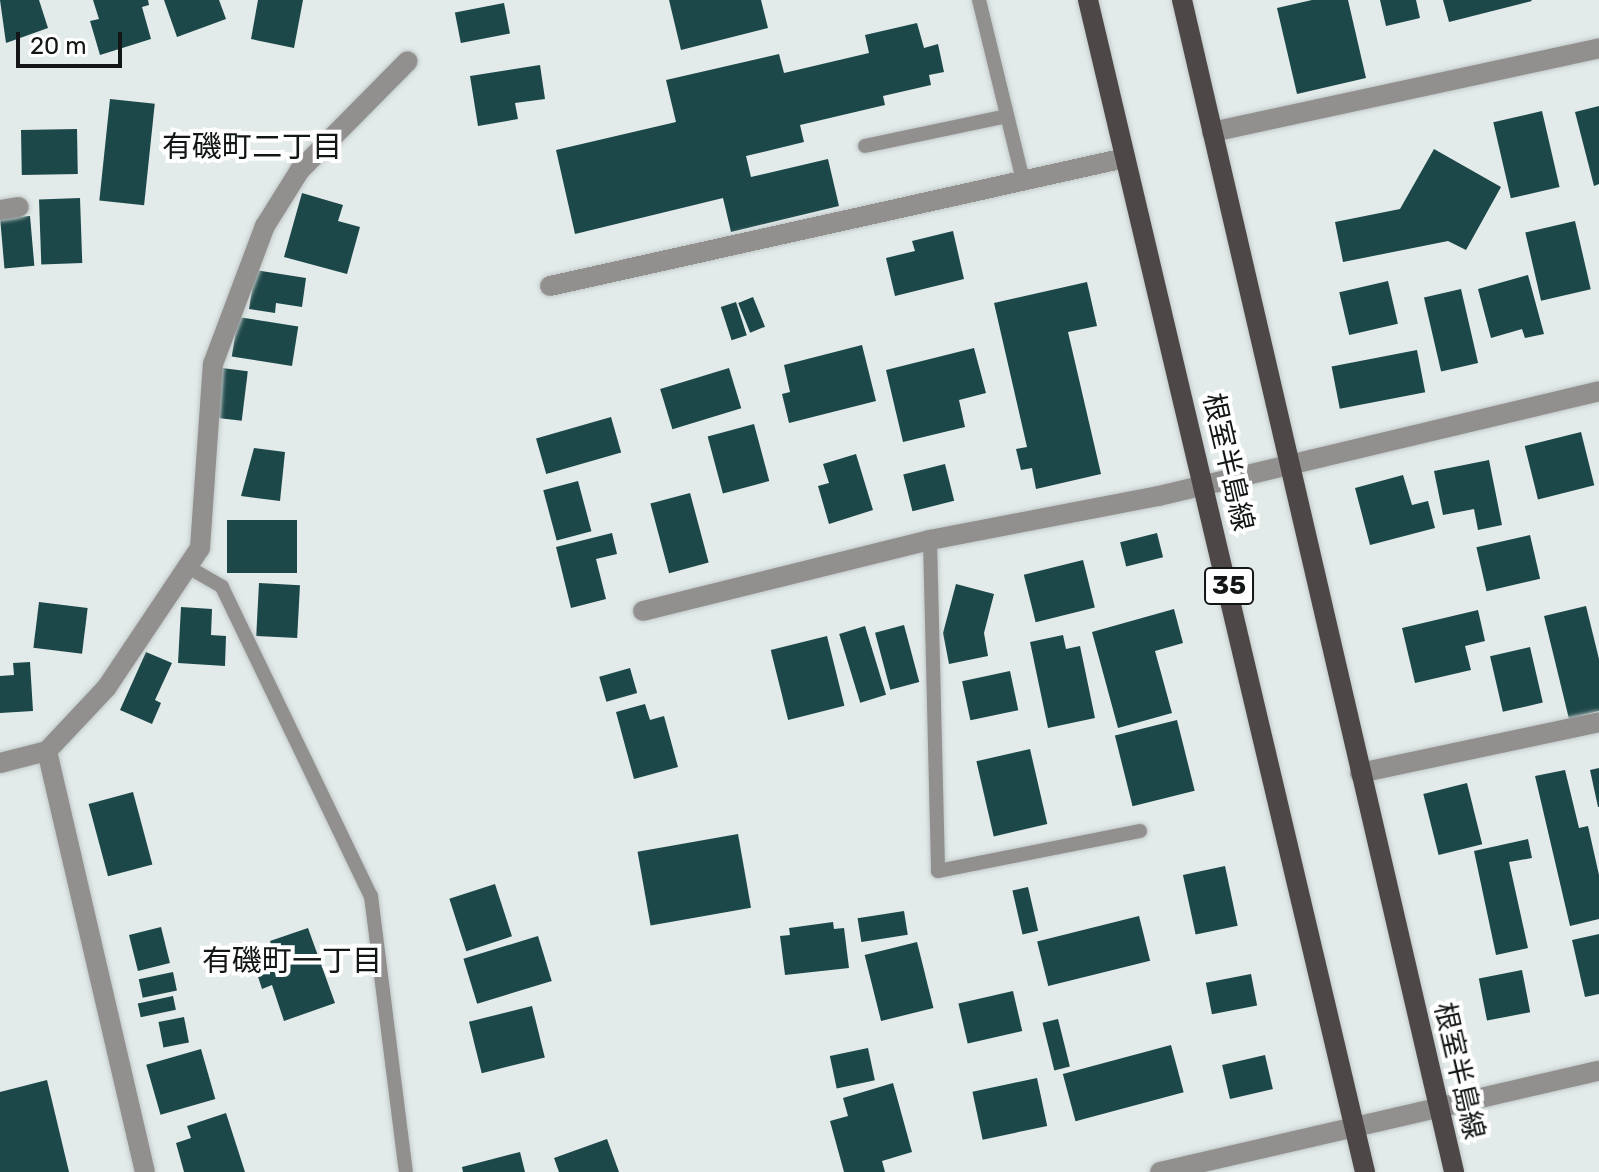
<!DOCTYPE html>
<meta charset="utf-8">
<style>
body{margin:0}
#map{position:relative;width:1599px;height:1172px;overflow:hidden;background:#e2eaea;font-family:Rubik,"Noto Sans JP",sans-serif}
div>[style]{position:absolute}
[style*='--x']{left:calc(var(--x)*1px);top:calc(var(--y)*1px);width:calc(var(--w)*1px);rotate:calc(var(--a)*1deg)}
.building>*{inset:0;background:#1d4849;transform-origin:0 0}
.roads{filter:drop-shadow(0 0 2px #c1c8c8) drop-shadow(0 0 2px #c1c8c8)}
.service>*{height:14px;margin:-7px;padding:0 7px;transform-origin:7px;border-radius:7px;background:#928f8f}
.minor>*{height:20px;margin:-10px;padding:0 10px;transform-origin:10px;border-radius:10px;background:#928f8f}
.primary>*{height:20px;margin:-10px;padding:0 10px;transform-origin:10px;border-radius:10px;background:#4d4847}
span{translate:-50% -50%;white-space:nowrap;text-align:center;line-height:1.15;-webkit-text-stroke:8px #fff;paint-order:stroke}
.shield-label span{padding:2px 6px;background:#fff;border:2px solid;border-radius:6px;-webkit-text-stroke-width:0}
.shield-label{font-size:26px;color:#131616;font-weight:700}
.street-label{font-size:28px;color:#131616}
.neighbourhood-label{font-size:30px;color:#131616}
.scale{position:absolute;left:16px;top:32px;width:106px;height:36px;box-sizing:border-box;border:4px solid #131616;border-top:0;padding-left:10px;font-size:24px;line-height:28px;white-space:nowrap;color:#131616;-webkit-text-stroke:6px #fff;paint-order:stroke}
</style>
<div id="map">
<div class="building">
<div style="clip-path:polygon(0 0,39px 0,48px 28px,6px 43px)"></div>
<div style="clip-path:polygon(93px 0,148px 0,149px 5px,142px 7px,151px 39px,100px 55px,90px 21px,99px 19px)"></div>
<div style="clip-path:polygon(164px 0,219px 0,226px 19px,177px 37px)"></div>
<div style="clip-path:polygon(258px 0,303px 0,294px 48px,251px 39px)"></div>
<div style="clip-path:polygon(669px 0,761px 0,768px 28px,681px 50px)"></div>
<div style="clip-path:polygon(1312px 0,1348px 0,1366px 78px,1297px 94px,1277px 8px)"></div>
<div style="clip-path:polygon(1380px 0,1416px 0,1420px 18px,1386px 26px)"></div>
<div style="clip-path:polygon(1443px 0,1531px 0,1532px 1px,1449px 22px)"></div>
<div style="left:504px;top:3px;width:31px;height:50px;rotate:79deg"></div>
<div style="clip-path:polygon(917px 23px,924px 48px,938px 44px,944px 72px,929px 75px,931px 85px,883px 96px,885px 105px,800px 125px,804px 142px,746px 156px,751px 177px,828px 159px,839px 206px,731px 232px,723px 198px,575px 234px,556px 150px,676px 122px,666px 80px,779px 54px,784px 73px,869px 53px,865px 35px)"></div>
<div style="clip-path:polygon(540px 65px,545px 99px,515px 103px,518px 119px,478px 126px,470px 76px)"></div>
<div style="left:110px;top:99px;width:45px;height:102px;rotate:6deg"></div>
<div style="clip-path:polygon(1599px 106px,1599px 184px,1594px 186px,1575px 112px)"></div>
<div style="left:1542px;top:111px;width:78px;height:50px;rotate:77deg"></div>
<div style="left:77px;top:129px;width:45px;height:56px;rotate:89deg"></div>
<div style="clip-path:polygon(1434px 149px,1501px 187px,1466px 250px,1448px 241px,1343px 262px,1335px 222px,1400px 209px)"></div>
<div style="clip-path:polygon(302px 193px,343px 205px,338px 221px,360px 227px,347px 274px,284px 257px)"></div>
<div style="left:80px;top:198px;width:65px;height:41px;rotate:88deg"></div>
<div style="left:30px;top:216px;width:50px;height:30px;rotate:85deg"></div>
<div style="left:1575px;top:221px;width:70px;height:51px;rotate:77deg"></div>
<div style="clip-path:polygon(953px 231px,964px 279px,895px 296px,886px 258px,915px 251px,912px 241px)"></div>
<div style="clip-path:polygon(255px 270px,306px 278px,302px 307px,276px 303px,275px 313px,249px 309px)"></div>
<div style="clip-path:polygon(1528px 275px,1544px 334px,1525px 338px,1522px 329px,1491px 338px,1478px 289px)"></div>
<div style="left:1388px;top:281px;width:44px;height:50px;rotate:77deg"></div>
<div style="clip-path:polygon(1087px 282px,1097px 326px,1068px 332px,1101px 474px,1036px 489px,1032px 468px,1021px 470px,1016px 449px,1027px 447px,994px 303px)"></div>
<div style="left:1461px;top:289px;width:76px;height:38px;rotate:77deg"></div>
<div style="left:753px;top:297px;width:32px;height:16px;rotate:68deg"></div>
<div style="left:736px;top:302px;width:35px;height:16px;rotate:72deg"></div>
<div style="left:238px;top:317px;width:61px;height:40px;rotate:9deg"></div>
<div style="clip-path:polygon(862px 345px,876px 401px,789px 423px,782px 394px,790px 392px,784px 365px)"></div>
<div style="clip-path:polygon(974px 348px,986px 393px,959px 400px,965px 427px,903px 442px,886px 370px)"></div>
<div style="left:1417px;top:350px;width:43px;height:87px;rotate:79deg"></div>
<div style="left:222px;top:368px;width:26px;height:50px;rotate:7deg"></div>
<div style="left:729px;top:368px;width:42px;height:72px;rotate:73deg"></div>
<div style="left:611px;top:417px;width:37px;height:78px;rotate:74deg"></div>
<div style="left:754px;top:424px;width:59px;height:48px;rotate:75deg"></div>
<div style="left:1581px;top:432px;width:55px;height:58px;rotate:76deg"></div>
<div style="clip-path:polygon(254px 448px,285px 452px,280px 501px,241px 496px)"></div>
<div style="clip-path:polygon(856px 454px,873px 510px,829px 524px,818px 486px,829px 483px,823px 464px)"></div>
<div style="clip-path:polygon(1489px 460px,1502px 525px,1478px 530px,1474px 509px,1443px 515px,1434px 471px)"></div>
<div style="left:945px;top:464px;width:38px;height:43px;rotate:76deg"></div>
<div style="clip-path:polygon(1403px 475px,1412px 505px,1428px 501px,1435px 528px,1370px 545px,1355px 488px)"></div>
<div style="left:578px;top:481px;width:52px;height:36px;rotate:75deg"></div>
<div style="left:690px;top:493px;width:72px;height:41px;rotate:75deg"></div>
<div style="left:227px;top:520px;width:70px;height:53px"></div>
<div style="clip-path:polygon(612px 533px,617px 554px,596px 559px,606px 599px,571px 608px,556px 547px)"></div>
<div style="left:1157px;top:533px;width:25px;height:38px;rotate:76deg"></div>
<div style="left:1530px;top:535px;width:45px;height:55px;rotate:77deg"></div>
<div style="left:1083px;top:560px;width:49px;height:61px;rotate:76deg"></div>
<div style="left:259px;top:583px;width:41px;height:53px;rotate:3deg"></div>
<div style="clip-path:polygon(956px 584px,994px 594px,984px 633px,988px 656px,949px 664px,943px 633px)"></div>
<div style="left:39px;top:602px;width:49px;height:46px;rotate:7deg"></div>
<div style="clip-path:polygon(1586px 606px,1599px 659px,1599px 711px,1569px 719px,1544px 616px)"></div>
<div style="clip-path:polygon(181px 607px,212px 609px,211px 635px,226px 636px,225px 666px,178px 663px)"></div>
<div style="clip-path:polygon(1174px 609px,1183px 643px,1155px 651px,1172px 713px,1118px 728px,1092px 632px)"></div>
<div style="clip-path:polygon(1478px 610px,1485px 641px,1465px 646px,1471px 670px,1415px 683px,1402px 628px)"></div>
<div style="left:904px;top:625px;width:59px;height:30px;rotate:75deg"></div>
<div style="left:865px;top:626px;width:72px;height:27px;rotate:73deg"></div>
<div style="clip-path:polygon(1063px 635px,1066px 649px,1080px 646px,1095px 718px,1048px 728px,1030px 642px)"></div>
<div style="left:827px;top:636px;width:72px;height:58px;rotate:76deg"></div>
<div style="left:1530px;top:647px;width:57px;height:41px;rotate:77deg"></div>
<div style="clip-path:polygon(146px 652px,172px 663px,155px 700px,161px 703px,152px 724px,120px 710px)"></div>
<div style="clip-path:polygon(30px 662px,33px 711px,0 713px,0 676px,14px 675px,13px 663px)"></div>
<div style="left:630px;top:668px;width:26px;height:32px;rotate:74deg"></div>
<div style="left:1010px;top:671px;width:40px;height:49px;rotate:78deg"></div>
<div style="clip-path:polygon(645px 704px,650px 720px,664px 716px,678px 767px,634px 779px,616px 712px)"></div>
<div style="left:1177px;top:720px;width:73px;height:64px;rotate:76deg"></div>
<div style="left:1030px;top:749px;width:77px;height:55px;rotate:77deg"></div>
<div style="clip-path:polygon(1599px 768px,1599px 807px,1598px 807px,1590px 770px)"></div>
<div style="clip-path:polygon(1565px 770px,1579px 828px,1588px 826px,1599px 875px,1599px 919px,1570px 926px,1535px 776px)"></div>
<div style="left:1467px;top:783px;width:63px;height:45px;rotate:76deg"></div>
<div style="left:133px;top:792px;width:75px;height:46px;rotate:75deg"></div>
<div style="left:738px;top:834px;width:75px;height:102px;rotate:80deg"></div>
<div style="clip-path:polygon(1528px 839px,1532px 858px,1509px 862px,1528px 948px,1496px 955px,1474px 851px)"></div>
<div style="left:1225px;top:866px;width:61px;height:43px;rotate:78deg"></div>
<div style="left:495px;top:884px;width:55px;height:48px;rotate:72deg"></div>
<div style="left:1028px;top:887px;width:45px;height:16px;rotate:77deg"></div>
<div style="left:904px;top:911px;width:24px;height:47px;rotate:81deg"></div>
<div style="left:1139px;top:916px;width:46px;height:105px;rotate:76deg"></div>
<div style="clip-path:polygon(833px 922px,834px 929px,844px 928px,849px 968px,785px 975px,780px 936px,790px 935px,789px 928px)"></div>
<div style="left:161px;top:927px;width:37px;height:33px;rotate:76deg"></div>
<div style="clip-path:polygon(308px 928px,335px 1003px,284px 1021px,272px 985px,262px 989px,252px 958px,273px 951px,270px 941px)"></div>
<div style="clip-path:polygon(1599px 934px,1599px 994px,1585px 997px,1572px 940px)"></div>
<div style="left:538px;top:936px;width:47px;height:78px;rotate:73deg"></div>
<div style="left:917px;top:942px;width:68px;height:54px;rotate:76deg"></div>
<div style="left:1522px;top:970px;width:43px;height:44px;rotate:79deg"></div>
<div style="left:173px;top:972px;width:19px;height:35px;rotate:78deg"></div>
<div style="left:1251px;top:974px;width:32px;height:46px;rotate:79deg"></div>
<div style="left:1013px;top:991px;width:41px;height:56px;rotate:77deg"></div>
<div style="left:173px;top:996px;width:14px;height:36px;rotate:78deg"></div>
<div style="left:532px;top:1006px;width:53px;height:65px;rotate:76deg"></div>
<div style="left:184px;top:1017px;width:26px;height:26px;rotate:79deg"></div>
<div style="left:1058px;top:1019px;width:49px;height:16px;rotate:76deg"></div>
<div style="left:1171px;top:1045px;width:49px;height:112px;rotate:75deg"></div>
<div style="left:868px;top:1048px;width:33px;height:39px;rotate:78deg"></div>
<div style="left:201px;top:1049px;width:52px;height:57px;rotate:74deg"></div>
<div style="left:1265px;top:1055px;width:35px;height:44px;rotate:77deg"></div>
<div style="left:1037px;top:1078px;width:49px;height:66px;rotate:78deg"></div>
<div style="clip-path:polygon(47px 1080px,69px 1172px,0 1172px,0 1092px)"></div>
<div style="clip-path:polygon(893px 1083px,912px 1152px,882px 1161px,885px 1172px,844px 1172px,830px 1121px,848px 1116px,843px 1098px)"></div>
<div style="clip-path:polygon(226px 1113px,245px 1172px,184px 1172px,176px 1143px,191px 1138px,187px 1126px)"></div>
<div style="clip-path:polygon(607px 1139px,619px 1172px,559px 1172px,554px 1158px)"></div>
<div style="clip-path:polygon(520px 1152px,525px 1172px,463px 1172px,462px 1167px)"></div>
</div>
<div class="roads">
<div class="service">
<div style="--x:979;--y:0;--w:186;--a:76.3"></div>
<div style="--x:865;--y:146;--w:145;--a:-11.9"></div>
<div style="--x:930;--y:540;--w:331;--a:88.6"></div>
<div style="--x:938;--y:871;--w:206;--a:-11.2"></div>
<div style="--x:188;--y:567;--w:39;--a:30"></div>
<div style="--x:222;--y:587;--w:343;--a:64.3"></div>
<div style="--x:371;--y:896;--w:278;--a:82.8"></div>
</div>
<div class="minor">
<div style="--x:1212;--y:132;--w:396;--a:-12.2"></div>
<div style="--x:0;--y:210;--w:19;--a:-9"></div>
<div style="--x:550;--y:286;--w:589;--a:-12.55"></div>
<div style="--x:643;--y:611;--w:296;--a:-13.9"></div>
<div style="--x:930;--y:540;--w:233;--a:-10.9"></div>
<div style="--x:1159;--y:496;--w:452;--a:-13.4"></div>
<div style="--x:47;--y:751;--w:432;--a:76.9"></div>
<div style="--x:0;--y:763;--w:49;--a:-14.3"></div>
<div style="--x:47;--y:751;--w:88;--a:-46.8"></div>
<div style="--x:107;--y:687;--w:167;--a:-56.2"></div>
<div style="--x:200;--y:548;--w:184;--a:-86"></div>
<div style="--x:213;--y:364;--w:147;--a:-69.4"></div>
<div style="--x:265;--y:226;--w:66;--a:-58"></div>
<div style="--x:300;--y:170;--w:153;--a:-45.3"></div>
<div style="--x:1360;--y:773;--w:244;--a:-12"></div>
<div style="--x:1160;--y:1172;--w:450;--a:-13"></div>
</div>
<div class="primary">
<div style="--x:1088;--y:0;--w:1204;--a:76.7"></div>
<div style="--x:1182;--y:0;--w:1203;--a:76.93"></div>
</div>
</div>
<div class="shield-label">
<span style="left:1229px;top:586px">35</span>
</div>
<div class="street-label">
<span style="left:1228px;top:462px;rotate:77deg">根室半島線</span>
<span style="left:1459px;top:1071px;rotate:77deg">根室半島線</span>
</div>
<div class="neighbourhood-label">
<span style="left:252px;top:147px">有磯町二丁目</span>
<span style="left:292px;top:961px">有磯町一丁目</span>
</div>
<div class="scale">20 m</div>
</div>
